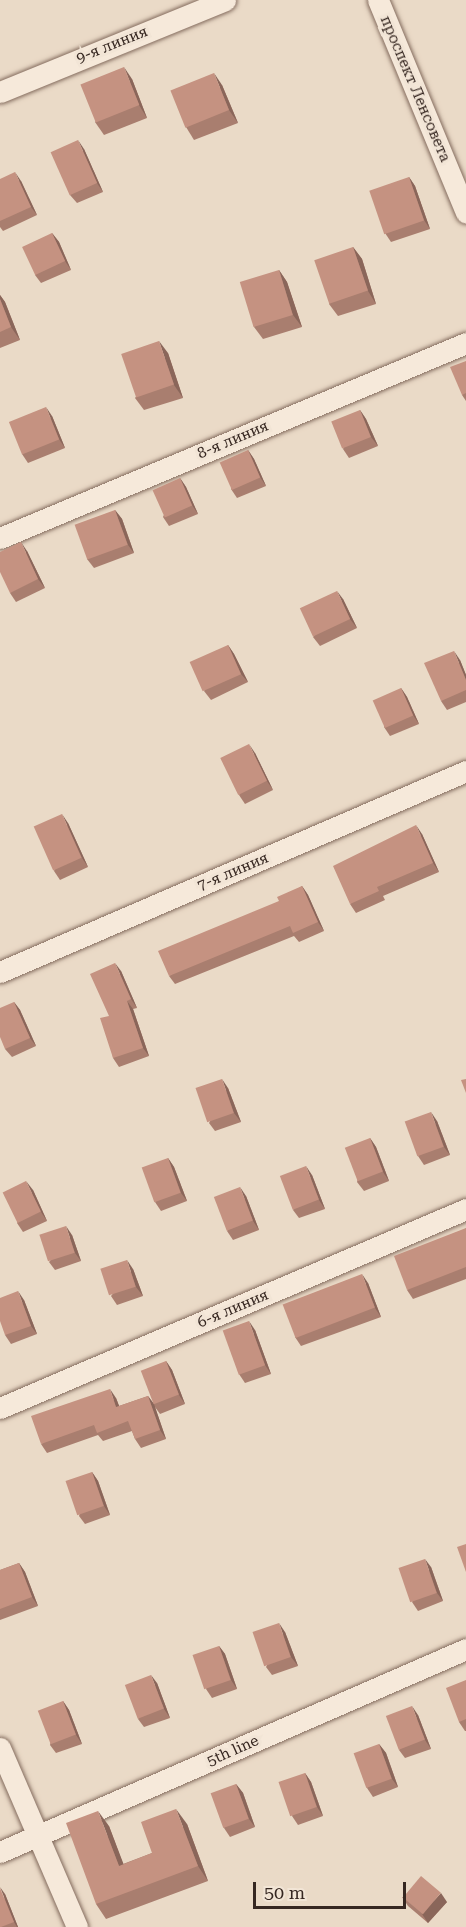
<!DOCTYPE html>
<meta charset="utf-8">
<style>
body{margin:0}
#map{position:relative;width:466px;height:1927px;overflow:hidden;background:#eadac7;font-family:"Roboto Serif",serif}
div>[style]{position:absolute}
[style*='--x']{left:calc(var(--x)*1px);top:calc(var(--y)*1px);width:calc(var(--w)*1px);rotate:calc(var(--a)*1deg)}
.roads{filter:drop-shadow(0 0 2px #846c5e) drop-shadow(0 0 2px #846c5e)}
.minor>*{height:21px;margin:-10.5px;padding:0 10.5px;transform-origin:10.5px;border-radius:10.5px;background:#f6e9da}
.wall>*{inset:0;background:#a97e6f}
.shaded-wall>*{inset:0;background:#8a665a}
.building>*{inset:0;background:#c59281;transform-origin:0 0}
span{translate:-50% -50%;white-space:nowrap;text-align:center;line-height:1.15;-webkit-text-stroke:6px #f2e5d6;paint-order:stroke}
.street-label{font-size:15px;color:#362721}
.scale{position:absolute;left:253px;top:1882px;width:153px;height:27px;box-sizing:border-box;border:3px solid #362721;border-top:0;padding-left:8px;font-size:18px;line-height:21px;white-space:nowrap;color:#362721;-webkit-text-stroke:4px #f2e5d6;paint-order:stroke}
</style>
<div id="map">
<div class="roads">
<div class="minor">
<div style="--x:378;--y:0;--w:230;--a:67.5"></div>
<div style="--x:0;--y:92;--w:243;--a:-22.2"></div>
<div style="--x:0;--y:538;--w:505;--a:-22.71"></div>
<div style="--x:0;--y:972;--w:508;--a:-23.33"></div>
<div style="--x:0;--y:1408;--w:507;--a:-23.12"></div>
<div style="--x:0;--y:1748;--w:195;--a:66.7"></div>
<div style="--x:0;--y:1852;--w:508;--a:-23.54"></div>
</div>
</div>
<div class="wall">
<div style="clip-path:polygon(132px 79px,147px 118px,104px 135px,95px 122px)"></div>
<div style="clip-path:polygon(222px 85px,238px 123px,194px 140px,186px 127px)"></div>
<div style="clip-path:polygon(84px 149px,103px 192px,77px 203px,70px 195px)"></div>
<div style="clip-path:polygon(409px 177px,415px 186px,430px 229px,391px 242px,385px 233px)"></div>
<div style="clip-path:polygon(0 179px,21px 181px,37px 215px,3px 231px,0 227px)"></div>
<div style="clip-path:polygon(52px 233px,59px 242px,71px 270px,41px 283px,35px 275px)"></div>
<div style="clip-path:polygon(353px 247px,362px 259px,376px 304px,338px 316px,329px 304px)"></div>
<div style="clip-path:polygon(279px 270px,287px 282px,302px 327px,263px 339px,254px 327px)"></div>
<div style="clip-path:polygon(0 295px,5px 302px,20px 340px,0 348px)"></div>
<div style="clip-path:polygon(168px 353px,183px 398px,144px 410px,135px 398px)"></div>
<div style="clip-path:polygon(466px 361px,466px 401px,462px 395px)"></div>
<div style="clip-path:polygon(360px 410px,366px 419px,378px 446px,349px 458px,343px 449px)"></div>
<div style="clip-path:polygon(52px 416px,65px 448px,28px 463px,22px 454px)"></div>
<div style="clip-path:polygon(248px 450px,254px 459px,266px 486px,237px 498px,231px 489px)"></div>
<div style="clip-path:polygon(180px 478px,186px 487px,198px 514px,169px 526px,163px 517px)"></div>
<div style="clip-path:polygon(115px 510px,122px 519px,134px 553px,94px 568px,87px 559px)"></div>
<div style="clip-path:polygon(27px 551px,45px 588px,16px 602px,10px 593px)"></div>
<div style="clip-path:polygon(343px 599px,357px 628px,320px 646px,313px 637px)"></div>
<div style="clip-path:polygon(228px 645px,234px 654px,248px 682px,211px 700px,204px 691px)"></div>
<div style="clip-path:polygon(460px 660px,466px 675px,466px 702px,447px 710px,441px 701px)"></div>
<div style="clip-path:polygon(401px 688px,407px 697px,419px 724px,390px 736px,384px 727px)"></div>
<div style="clip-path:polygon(255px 753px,273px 790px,245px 804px,239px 795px)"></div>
<div style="clip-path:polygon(68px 823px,88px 867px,60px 880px,54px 871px)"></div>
<div style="clip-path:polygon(422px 834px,439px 872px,383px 896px,385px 900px,356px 913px,350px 904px)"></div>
<div style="clip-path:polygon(302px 886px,308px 895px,324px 931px,299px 942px,294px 936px,175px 984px,169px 976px)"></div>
<div style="clip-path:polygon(121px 971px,137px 1008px,133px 1009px,149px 1056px,119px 1067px,113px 1058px,109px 1016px)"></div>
<div style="clip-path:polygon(14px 1002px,20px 1010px,36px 1046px,12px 1057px,5px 1049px)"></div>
<div style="clip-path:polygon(228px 1088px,241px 1122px,215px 1131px,209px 1123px)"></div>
<div style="clip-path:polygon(437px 1121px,450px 1155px,424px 1165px,418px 1156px)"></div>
<div style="clip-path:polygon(370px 1138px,376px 1147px,389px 1181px,364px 1191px,357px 1182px)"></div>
<div style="clip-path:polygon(168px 1158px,174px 1167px,187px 1201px,161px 1211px,155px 1202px)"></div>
<div style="clip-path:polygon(312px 1175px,325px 1209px,299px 1218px,293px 1210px)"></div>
<div style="clip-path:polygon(33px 1190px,47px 1221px,23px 1232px,17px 1223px)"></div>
<div style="clip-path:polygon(246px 1196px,259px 1230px,233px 1240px,227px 1231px)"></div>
<div style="clip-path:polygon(466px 1228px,466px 1279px,413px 1299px,407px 1290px)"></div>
<div style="clip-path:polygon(72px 1235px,81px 1261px,55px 1270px,49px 1262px)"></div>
<div style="clip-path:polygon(133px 1269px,143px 1296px,117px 1305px,111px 1296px)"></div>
<div style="clip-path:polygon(368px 1283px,381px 1317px,301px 1346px,295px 1337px)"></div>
<div style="clip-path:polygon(24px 1300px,37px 1334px,11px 1344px,5px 1335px)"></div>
<div style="clip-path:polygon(255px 1330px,271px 1374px,245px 1383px,239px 1374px)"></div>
<div style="clip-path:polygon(166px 1361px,172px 1370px,185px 1404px,160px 1414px,155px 1407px,166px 1439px,141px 1448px,135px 1439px,132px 1431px,103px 1441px,98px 1435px,47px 1453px,41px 1444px,116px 1398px,119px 1406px,148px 1396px,153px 1403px)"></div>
<div style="clip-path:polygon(92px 1472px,98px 1481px,110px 1515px,85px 1524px,79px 1516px)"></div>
<div style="clip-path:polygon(19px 1563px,25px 1572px,38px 1606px,0 1620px,0 1570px)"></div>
<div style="clip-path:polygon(431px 1567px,443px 1601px,418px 1611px,412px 1602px)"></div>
<div style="clip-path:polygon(285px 1632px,298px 1666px,272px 1675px,266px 1667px)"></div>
<div style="clip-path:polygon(219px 1646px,225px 1654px,237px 1689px,212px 1698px,206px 1689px)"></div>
<div style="clip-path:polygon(466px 1680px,466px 1731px,465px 1731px,459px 1722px)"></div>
<div style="clip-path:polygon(157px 1683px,170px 1718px,144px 1727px,138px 1719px)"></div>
<div style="clip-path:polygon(63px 1701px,69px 1710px,82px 1744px,56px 1753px,50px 1745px)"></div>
<div style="clip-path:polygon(418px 1715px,431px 1749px,405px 1758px,399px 1750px)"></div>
<div style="clip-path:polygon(379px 1744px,386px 1753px,398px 1787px,373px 1797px,367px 1788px)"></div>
<div style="clip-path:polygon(305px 1773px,311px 1782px,323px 1816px,298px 1825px,292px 1816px)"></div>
<div style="clip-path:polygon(236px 1784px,243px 1793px,255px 1827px,230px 1837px,224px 1828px)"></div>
<div style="clip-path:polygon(187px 1824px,208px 1881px,106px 1919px,96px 1904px,109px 1826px,123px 1864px,152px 1853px)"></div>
<div style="clip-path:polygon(5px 1894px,18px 1927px,0 1927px)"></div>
<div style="clip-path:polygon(402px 1897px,447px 1902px,428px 1923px,408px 1906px)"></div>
</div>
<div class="shaded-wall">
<div style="clip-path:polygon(124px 67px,132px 79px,147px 118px,139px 105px)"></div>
<div style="clip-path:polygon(214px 73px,222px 85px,238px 123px,229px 110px)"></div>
<div style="clip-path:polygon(78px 140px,84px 149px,103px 192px,97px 183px)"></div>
<div style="clip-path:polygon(15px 172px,21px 181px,37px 215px,31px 207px)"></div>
<div style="clip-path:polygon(409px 177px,415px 186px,430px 229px,424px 220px)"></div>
<div style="clip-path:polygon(52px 233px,59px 242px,71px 270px,65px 261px)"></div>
<div style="clip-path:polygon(353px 247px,362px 259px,376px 304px,368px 291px)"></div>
<div style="clip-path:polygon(279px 270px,287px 282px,302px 327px,293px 315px)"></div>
<div style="clip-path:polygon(0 295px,5px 302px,20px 340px,11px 327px,0 299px)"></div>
<div style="clip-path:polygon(159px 341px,168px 353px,183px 398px,174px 385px)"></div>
<div style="clip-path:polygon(46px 407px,52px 416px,65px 448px,59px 439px)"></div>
<div style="clip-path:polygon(360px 410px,366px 419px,378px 446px,371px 437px)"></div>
<div style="clip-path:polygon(248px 450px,254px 459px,266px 486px,260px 477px)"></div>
<div style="clip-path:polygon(180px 478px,186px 487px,198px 514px,192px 505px)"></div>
<div style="clip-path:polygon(115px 510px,122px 519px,134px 553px,128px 545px)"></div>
<div style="clip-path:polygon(21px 542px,27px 551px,45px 588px,38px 579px)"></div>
<div style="clip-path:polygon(337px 591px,343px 599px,357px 628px,350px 619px)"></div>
<div style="clip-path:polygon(228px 645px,234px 654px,248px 682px,241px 674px)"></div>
<div style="clip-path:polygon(454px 651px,460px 660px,466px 675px,466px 680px)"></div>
<div style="clip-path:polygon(401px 688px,407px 697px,419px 724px,413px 715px)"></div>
<div style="clip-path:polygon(249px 744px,255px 753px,273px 790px,267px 781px)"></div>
<div style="clip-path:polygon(62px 814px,68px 823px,88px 867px,82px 858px)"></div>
<div style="clip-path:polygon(416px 825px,422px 834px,439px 872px,433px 863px)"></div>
<div style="clip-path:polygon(302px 886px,308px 895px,324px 931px,318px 922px)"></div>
<div style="clip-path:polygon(115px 963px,121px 971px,137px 1008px,131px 999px)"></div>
<div style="clip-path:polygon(127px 1001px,133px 1009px,149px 1056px,143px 1048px)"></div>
<div style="clip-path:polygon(14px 1002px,20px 1010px,36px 1046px,30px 1038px)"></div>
<div style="clip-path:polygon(222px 1079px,228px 1088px,241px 1122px,234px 1113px)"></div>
<div style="clip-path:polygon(431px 1112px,437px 1121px,450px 1155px,444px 1147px)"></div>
<div style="clip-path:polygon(370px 1138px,376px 1147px,389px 1181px,383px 1172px)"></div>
<div style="clip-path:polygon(168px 1158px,174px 1167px,187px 1201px,181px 1193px)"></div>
<div style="clip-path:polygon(306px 1166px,312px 1175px,325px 1209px,319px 1200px)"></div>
<div style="clip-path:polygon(26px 1181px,33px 1190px,47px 1221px,41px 1212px)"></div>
<div style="clip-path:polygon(240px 1187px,246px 1196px,259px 1230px,253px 1221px)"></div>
<div style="clip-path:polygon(66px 1226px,72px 1235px,81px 1261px,75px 1253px)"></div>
<div style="clip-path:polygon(127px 1260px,133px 1269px,143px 1296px,136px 1287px)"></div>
<div style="clip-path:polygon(362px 1274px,368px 1283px,381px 1317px,375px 1308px)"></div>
<div style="clip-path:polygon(18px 1291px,24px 1300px,37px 1334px,31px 1326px)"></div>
<div style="clip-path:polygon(249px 1321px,255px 1330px,271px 1374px,265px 1365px)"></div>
<div style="clip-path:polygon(166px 1361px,172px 1370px,185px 1404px,179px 1395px)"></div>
<div style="clip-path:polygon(110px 1389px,116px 1398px,123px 1416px,116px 1407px)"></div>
<div style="clip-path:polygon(148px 1396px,154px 1404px,166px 1439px,160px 1430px)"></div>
<div style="clip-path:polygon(92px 1472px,98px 1481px,110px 1515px,104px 1506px)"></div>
<div style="clip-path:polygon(425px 1559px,431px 1567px,443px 1601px,437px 1593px)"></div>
<div style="clip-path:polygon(19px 1563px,25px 1572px,38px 1606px,32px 1597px)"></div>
<div style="clip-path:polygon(279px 1623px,285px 1632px,298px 1666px,291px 1657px)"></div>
<div style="clip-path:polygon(219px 1646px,225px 1654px,237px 1689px,231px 1680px)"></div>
<div style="clip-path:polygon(151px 1675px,157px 1683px,170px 1718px,164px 1709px)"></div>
<div style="clip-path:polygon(63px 1701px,69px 1710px,82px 1744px,76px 1735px)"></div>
<div style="clip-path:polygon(412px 1706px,418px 1715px,431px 1749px,425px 1740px)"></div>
<div style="clip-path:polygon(379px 1744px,386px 1753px,398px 1787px,392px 1779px)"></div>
<div style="clip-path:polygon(305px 1773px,311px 1782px,323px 1816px,317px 1807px)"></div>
<div style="clip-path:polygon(236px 1784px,243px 1793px,255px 1827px,249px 1819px)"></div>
<div style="clip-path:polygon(176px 1809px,187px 1824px,208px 1881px,198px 1866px)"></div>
<div style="clip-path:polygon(98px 1811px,109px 1826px,130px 1881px,119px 1866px)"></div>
<div style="clip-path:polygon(0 1887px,5px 1894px,18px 1927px,17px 1927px,14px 1922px)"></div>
<div style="clip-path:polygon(441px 1893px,447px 1902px,428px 1923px,422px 1914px)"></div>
</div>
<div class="building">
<div style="left:124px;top:67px;width:41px;height:47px;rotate:68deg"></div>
<div style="left:214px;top:73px;width:40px;height:47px;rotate:68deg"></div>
<div style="left:78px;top:140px;width:47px;height:30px;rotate:66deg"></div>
<div style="clip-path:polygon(15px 172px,31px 207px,0 221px,0 179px)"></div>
<div style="left:409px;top:177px;width:46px;height:42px;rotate:71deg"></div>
<div style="left:52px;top:233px;width:31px;height:33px;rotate:65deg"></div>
<div style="left:353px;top:247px;width:46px;height:41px;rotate:71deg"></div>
<div style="left:279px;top:270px;width:47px;height:41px;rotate:73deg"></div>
<div style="clip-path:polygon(0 299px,11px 327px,0 332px)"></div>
<div style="left:159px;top:341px;width:46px;height:40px;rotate:71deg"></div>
<div style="clip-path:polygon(466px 361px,466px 393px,462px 395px,450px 367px)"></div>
<div style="left:46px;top:407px;width:35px;height:40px;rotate:68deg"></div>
<div style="left:360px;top:410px;width:29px;height:31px;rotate:68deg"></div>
<div style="left:248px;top:450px;width:30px;height:31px;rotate:66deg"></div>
<div style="left:180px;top:478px;width:30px;height:30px;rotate:66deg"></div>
<div style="left:115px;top:510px;width:37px;height:43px;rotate:70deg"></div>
<div style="clip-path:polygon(21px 542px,38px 579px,10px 593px,0 572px,0 552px)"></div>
<div style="left:337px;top:591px;width:31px;height:41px;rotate:65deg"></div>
<div style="left:228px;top:645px;width:32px;height:42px;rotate:66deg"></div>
<div style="clip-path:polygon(454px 651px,466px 680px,466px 690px,441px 701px,424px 663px)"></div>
<div style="left:401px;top:688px;width:30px;height:31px;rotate:66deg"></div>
<div style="left:249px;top:744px;width:41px;height:32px;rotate:64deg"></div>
<div style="left:62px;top:814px;width:48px;height:31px;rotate:66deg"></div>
<div style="clip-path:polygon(416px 825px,433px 863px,377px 887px,379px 891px,350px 904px,333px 866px)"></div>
<div style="clip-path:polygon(302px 886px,318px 922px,293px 933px,290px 926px,169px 976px,158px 951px,279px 901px,277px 897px)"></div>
<div style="clip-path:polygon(115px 963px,131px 999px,127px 1001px,143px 1048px,113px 1058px,100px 1018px,109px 1016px,90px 974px)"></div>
<div style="clip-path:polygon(14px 1002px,30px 1038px,5px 1049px,0 1037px,0 1008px)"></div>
<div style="left:222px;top:1079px;width:36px;height:28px;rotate:71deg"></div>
<div style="clip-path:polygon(466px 1079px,466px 1093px,461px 1080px)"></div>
<div style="left:431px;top:1112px;width:37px;height:28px;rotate:70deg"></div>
<div style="left:370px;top:1138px;width:36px;height:27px;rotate:69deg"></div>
<div style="left:168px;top:1158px;width:37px;height:28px;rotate:70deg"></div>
<div style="left:306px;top:1166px;width:36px;height:28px;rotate:69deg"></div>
<div style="left:26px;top:1181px;width:34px;height:26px;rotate:64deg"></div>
<div style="left:240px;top:1187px;width:36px;height:28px;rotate:69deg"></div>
<div style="left:66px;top:1226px;width:28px;height:28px;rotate:72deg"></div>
<div style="clip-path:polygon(466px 1228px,466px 1267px,407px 1290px,394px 1256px)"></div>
<div style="left:127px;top:1260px;width:28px;height:28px;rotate:72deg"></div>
<div style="left:362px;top:1274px;width:36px;height:85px;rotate:69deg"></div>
<div style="clip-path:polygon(18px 1291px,31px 1326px,5px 1335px,0 1321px,0 1298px)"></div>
<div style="left:249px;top:1321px;width:47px;height:28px;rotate:70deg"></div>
<div style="left:166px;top:1361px;width:36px;height:27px;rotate:69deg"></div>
<div style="clip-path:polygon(110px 1389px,116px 1407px,148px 1396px,160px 1430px,135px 1439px,128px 1421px,97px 1433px,94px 1425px,41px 1444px,31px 1416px)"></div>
<div style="left:92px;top:1472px;width:36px;height:28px;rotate:71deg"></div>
<div style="clip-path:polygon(466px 1544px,466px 1572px,457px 1547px)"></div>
<div style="left:425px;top:1559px;width:36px;height:28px;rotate:71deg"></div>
<div style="clip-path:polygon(19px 1563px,32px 1597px,0 1609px,0 1570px)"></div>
<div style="left:279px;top:1623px;width:36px;height:28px;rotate:71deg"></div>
<div style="left:219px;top:1646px;width:36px;height:28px;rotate:71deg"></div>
<div style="left:151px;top:1675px;width:36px;height:28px;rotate:69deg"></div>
<div style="clip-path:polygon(466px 1680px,466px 1719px,459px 1722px,446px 1688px)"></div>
<div style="left:63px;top:1701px;width:36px;height:27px;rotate:69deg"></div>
<div style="left:412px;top:1706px;width:36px;height:28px;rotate:69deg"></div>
<div style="left:379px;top:1744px;width:37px;height:27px;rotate:70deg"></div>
<div style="left:305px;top:1773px;width:36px;height:28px;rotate:71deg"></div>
<div style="left:236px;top:1784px;width:37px;height:27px;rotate:70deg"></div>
<div style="clip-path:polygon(176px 1809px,198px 1866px,96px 1904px,66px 1823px,98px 1811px,119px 1866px,152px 1853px,141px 1822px)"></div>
<div style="left:421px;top:1876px;width:26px;height:28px;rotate:40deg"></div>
<div style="clip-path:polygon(0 1888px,14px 1922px,1px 1927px,0 1927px)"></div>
</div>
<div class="street-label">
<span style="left:112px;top:45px;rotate:-22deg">9-я линия</span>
<span style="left:415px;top:89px;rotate:67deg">проспект Ленсовета</span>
<span style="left:233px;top:440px;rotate:-23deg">8-я линия</span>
<span style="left:233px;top:872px;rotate:-23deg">7-я линия</span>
<span style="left:233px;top:1309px;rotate:-23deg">6-я линия</span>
<span style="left:233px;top:1751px;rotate:-24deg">5th line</span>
</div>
<div class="scale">50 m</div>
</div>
